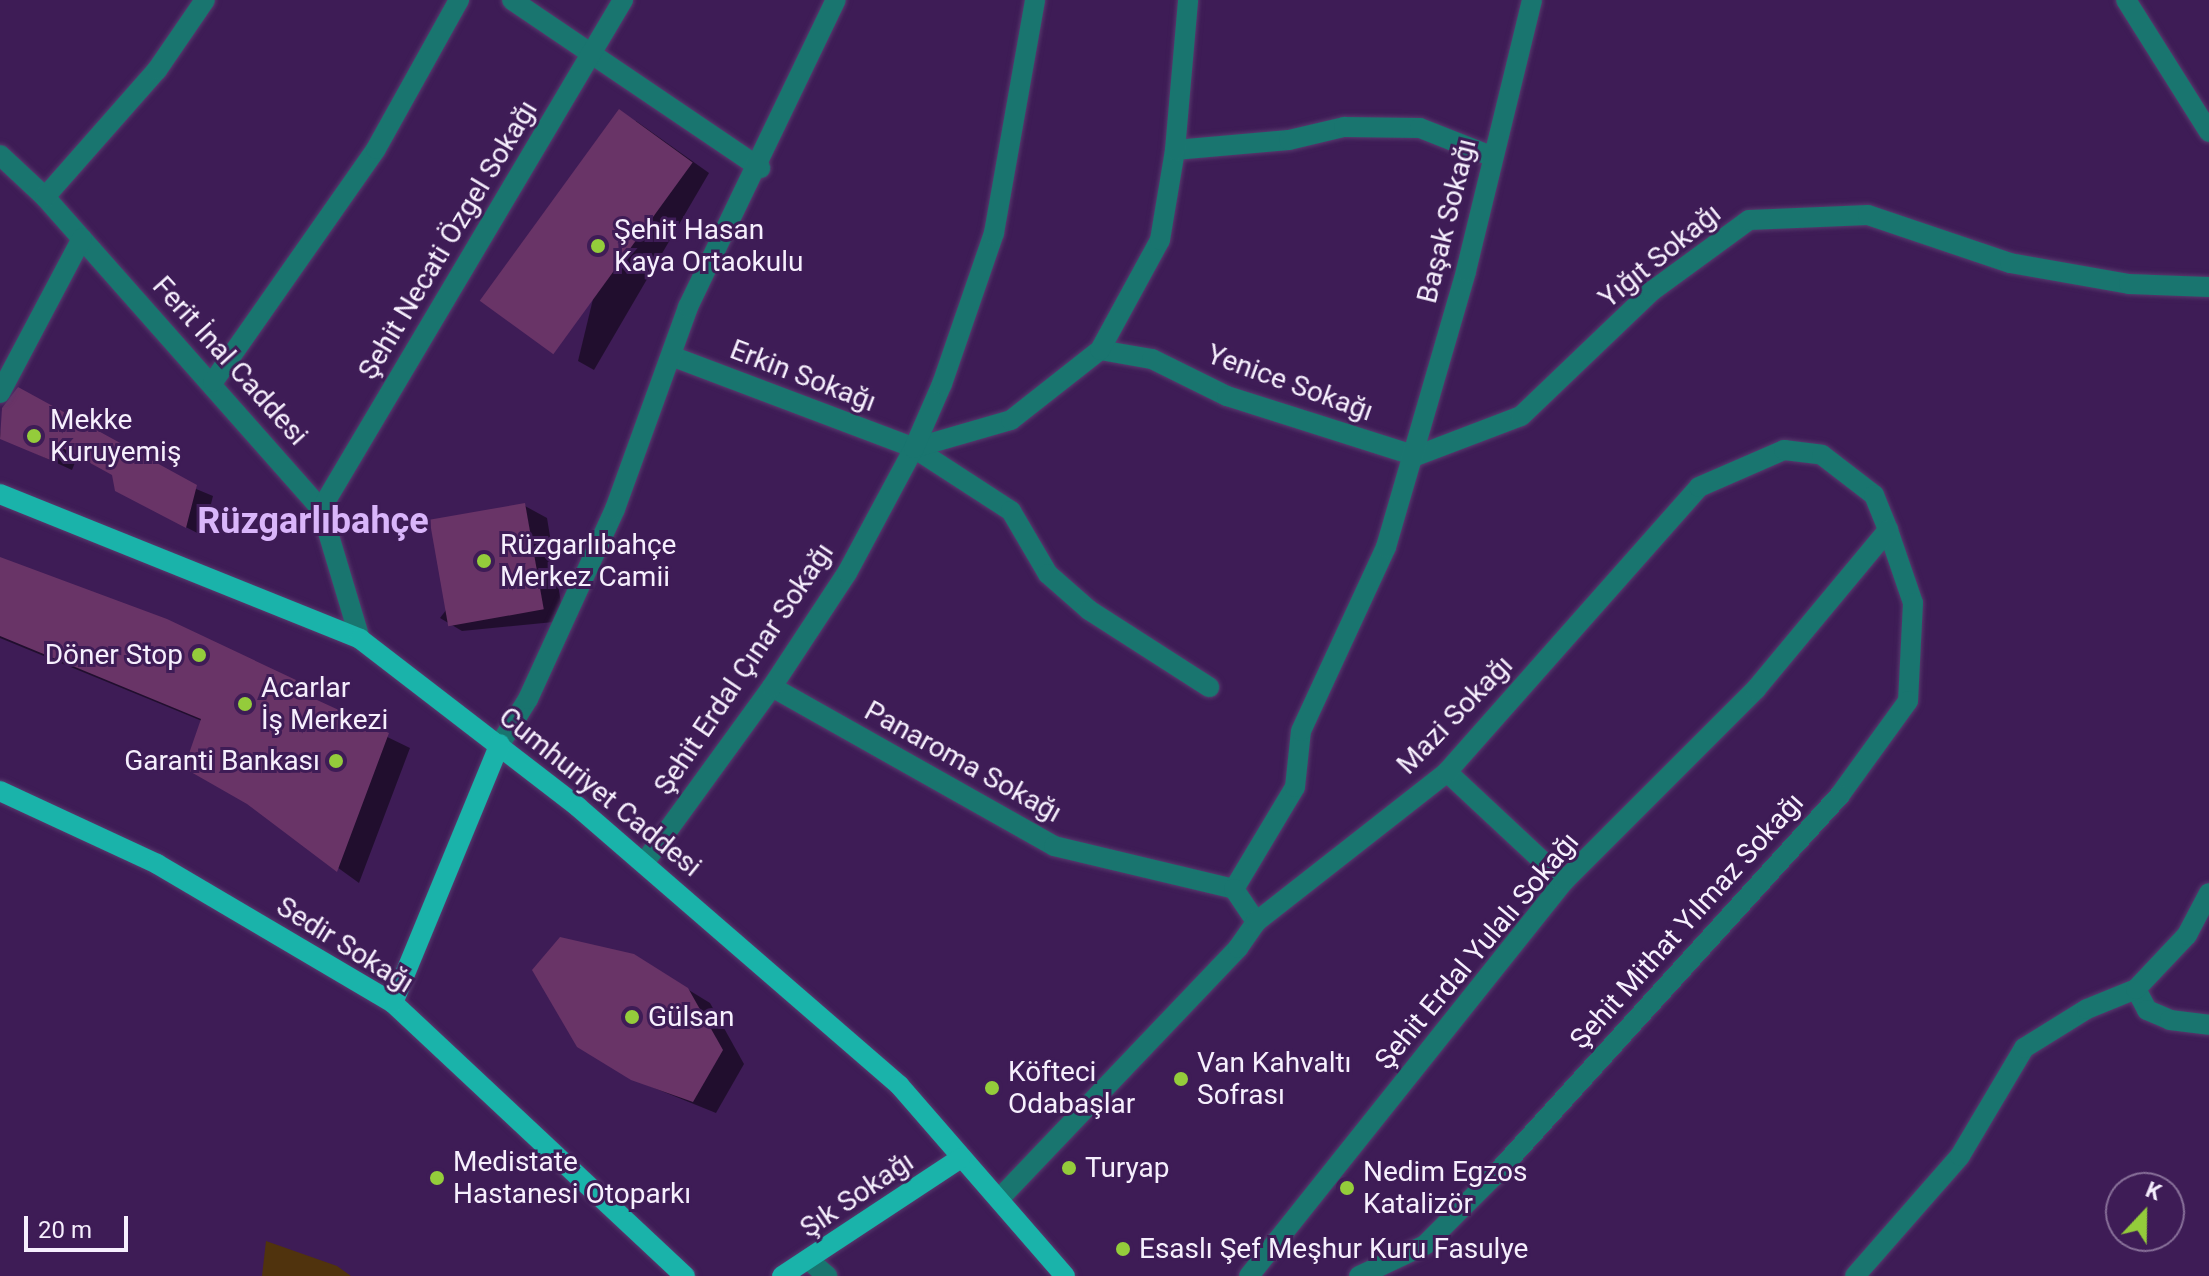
<!DOCTYPE html>
<meta charset="utf-8">
<style>
body{margin:0}
#map{position:relative;width:2209px;height:1276px;overflow:hidden;background:#3e1c56;font-family:Roboto,sans-serif}
div>[style]{position:absolute}
[style*='--x']{left:calc(var(--x)*1px);top:calc(var(--y)*1px);width:calc(var(--w)*1px);rotate:calc(var(--a)*1deg)}
.green>*{inset:0;background:#50330d}
.shadow>*{inset:0;background:#0007}
.building>*{inset:0;background:#693467;transform-origin:0 0}
.roads{filter:drop-shadow(0 0 2px #583a6d) drop-shadow(0 0 2px #583a6d)}
.minor>*{height:20px;margin:-10px;padding:0 10px;transform-origin:10px;border-radius:10px;background:#19756f}
.major>*{height:20px;margin:-10px;padding:0 10px;transform-origin:10px;border-radius:10px;background:#1ab3aa}
.dots>*{width:22px;height:22px;translate:-50% -50%;box-sizing:border-box;border:4px solid #3e1c56;border-radius:50%}
span{translate:-50% -50%;white-space:nowrap;text-align:center;line-height:1.15;-webkit-text-stroke:6px #3e1c56;paint-order:stroke}
.street-label{font-size:28px;color:#f6effd}
.poi-label{font-size:28px;color:#f6effd}
.left{translate:0 -50%;text-align:left}
.right{translate:-100% -50%;text-align:right}
.district-label{font-size:36px;color:#d9b5fa;font-weight:700}
.north{position:absolute;left:2105px;top:1172px;width:80px;height:80px;box-sizing:border-box;background:#3e1c56;border:2px solid #887099;border-radius:50%;rotate:22deg;font-size:22px;font-weight:700;line-height:32px;text-align:center;color:#f6effd}
.north::after{content:'';display:block;margin:auto;width:28px;height:36px;background:#94cc3b;clip-path:polygon(50% 0,100% 100%,50% 72%,0 100%)}
.scale{position:absolute;left:24px;top:1216px;width:104px;height:36px;box-sizing:border-box;border:4px solid #f6effd;border-top:0;padding-left:10px;font-size:24px;line-height:28px;white-space:nowrap;color:#f6effd;-webkit-text-stroke:6px #3e1c56;paint-order:stroke}
</style>
<div id="map">
<div class="green">
<div style="clip-path:polygon(266px 1241px,337px 1266px,351px 1276px,262px 1276px)"></div>
</div>
<div class="shadow">
<div style="clip-path:polygon(636px 121px,709px 173px,594px 370px,578px 361px)"></div>
<div style="clip-path:polygon(4px 409px,213px 496px,203px 536px,134px 500px,114px 474px,78px 455px,72px 470px,0 437px)"></div>
<div style="clip-path:polygon(525px 506px,547px 518px,564px 621px,462px 631px,440px 618px)"></div>
<div style="clip-path:polygon(0 559px,166px 621px,295px 682px,317px 695px,315px 702px,410px 748px,359px 883px,250px 804px,202px 721px,0 638px)"></div>
<div style="clip-path:polygon(656px 970px,710px 1003px,744px 1064px,716px 1113px,632px 1079px)"></div>
</div>
<div class="building">
<div style="left:619px;top:109px;width:91px;height:237px;rotate:36deg"></div>
<div style="clip-path:polygon(18px 387px,197px 485px,186px 528px,115px 491px,112px 475px,61px 447px,55px 462px,0 439px,2px 408px)"></div>
<div style="left:525px;top:503px;width:108px;height:97px;rotate:80deg"></div>
<div style="clip-path:polygon(0 557px,167px 619px,296px 680px,293px 689px,389px 733px,337px 872px,247px 804px,184px 768px,201px 719px,0 636px)"></div>
<div style="clip-path:polygon(560px 937px,634px 954px,688px 988px,723px 1050px,693px 1102px,631px 1080px,577px 1047px,532px 970px)"></div>
</div>
<div class="roads">
<div class="minor">
<div style="--x:512;--y:0;--w:300;--a:34.1"></div>
<div style="--x:2126;--y:0;--w:156;--a:57.8"></div>
<div style="--x:1175;--y:150;--w:114;--a:-5"></div>
<div style="--x:1289;--y:140;--w:57;--a:-13.3"></div>
<div style="--x:1344;--y:127;--w:76;--a:0.8"></div>
<div style="--x:1420;--y:128;--w:76;--a:21.5"></div>
<div style="--x:0;--y:155;--w:62;--a:43"></div>
<div style="--x:45;--y:197;--w:417;--a:48.5"></div>
<div style="--x:321;--y:509;--w:136;--a:73.3"></div>
<div style="--x:45;--y:197;--w:169;--a:-48.6"></div>
<div style="--x:157;--y:70;--w:85;--a:-55.6"></div>
<div style="--x:1100;--y:350;--w:53;--a:9.8"></div>
<div style="--x:1152;--y:359;--w:84;--a:26.3"></div>
<div style="--x:1227;--y:396;--w:198;--a:17.6"></div>
<div style="--x:671;--y:356;--w:260;--a:20.7"></div>
<div style="--x:914;--y:448;--w:116;--a:33"></div>
<div style="--x:1011;--y:511;--w:73;--a:59.6"></div>
<div style="--x:1048;--y:574;--w:55;--a:41.3"></div>
<div style="--x:1089;--y:610;--w:143;--a:32.7"></div>
<div style="--x:213;--y:382;--w:284;--a:-55"></div>
<div style="--x:376;--y:149;--w:171;--a:-60.9"></div>
<div style="--x:0;--y:393;--w:175;--a:-62.1"></div>
<div style="--x:914;--y:448;--w:101;--a:-16.1"></div>
<div style="--x:1011;--y:420;--w:113;--a:-38.2"></div>
<div style="--x:1100;--y:350;--w:125;--a:-61.4"></div>
<div style="--x:1160;--y:240;--w:91;--a:-80.5"></div>
<div style="--x:1175;--y:150;--w:151;--a:-85"></div>
<div style="--x:1416;--y:456;--w:112;--a:-20.9"></div>
<div style="--x:1521;--y:416;--w:181;--a:-43.7"></div>
<div style="--x:1652;--y:291;--w:120;--a:-36.2"></div>
<div style="--x:1749;--y:220;--w:119;--a:-2.4"></div>
<div style="--x:1868;--y:215;--w:150;--a:18.7"></div>
<div style="--x:2010;--y:263;--w:121;--a:10"></div>
<div style="--x:2129;--y:284;--w:80;--a:2.1"></div>
<div style="--x:321;--y:509;--w:592;--a:-59.32"></div>
<div style="--x:772;--y:687;--w:324;--a:29.4"></div>
<div style="--x:1054;--y:846;--w:185;--a:13.4"></div>
<div style="--x:1234;--y:889;--w:119;--a:-59.1"></div>
<div style="--x:1295;--y:787;--w:56;--a:-83.9"></div>
<div style="--x:1301;--y:731;--w:203;--a:-65.2"></div>
<div style="--x:1386;--y:547;--w:287;--a:-73.8"></div>
<div style="--x:1466;--y:271;--w:279;--a:-76.3"></div>
<div style="--x:500;--y:744;--w:53;--a:-58.1"></div>
<div style="--x:528;--y:699;--w:209;--a:-65.4"></div>
<div style="--x:615;--y:509;--w:215;--a:-70.1"></div>
<div style="--x:688;--y:307;--w:341;--a:-64.3"></div>
<div style="--x:1447;--y:772;--w:160;--a:43"></div>
<div style="--x:644;--y:863;--w:218;--a:-54"></div>
<div style="--x:772;--y:687;--w:136;--a:-56.7"></div>
<div style="--x:847;--y:573;--w:142;--a:-61.8"></div>
<div style="--x:914;--y:448;--w:70;--a:-66.4"></div>
<div style="--x:942;--y:384;--w:160;--a:-71"></div>
<div style="--x:994;--y:233;--w:237;--a:-80"></div>
<div style="--x:1234;--y:889;--w:40;--a:56"></div>
<div style="--x:2136;--y:989;--w:24;--a:62"></div>
<div style="--x:2147;--y:1010;--w:25;--a:23"></div>
<div style="--x:2170;--y:1020;--w:39;--a:7"></div>
<div style="--x:1001;--y:1197;--w:344;--a:-46.4"></div>
<div style="--x:1238;--y:948;--w:32;--a:-55"></div>
<div style="--x:1256;--y:922;--w:243;--a:-38.1"></div>
<div style="--x:1447;--y:772;--w:380;--a:-48.5"></div>
<div style="--x:1699;--y:487;--w:93;--a:-23.5"></div>
<div style="--x:1784;--y:450;--w:38;--a:7"></div>
<div style="--x:1822;--y:455;--w:66;--a:37.6"></div>
<div style="--x:1874;--y:495;--w:38;--a:68"></div>
<div style="--x:1888;--y:530;--w:77;--a:71.1"></div>
<div style="--x:1913;--y:603;--w:98;--a:92.9"></div>
<div style="--x:1908;--y:701;--w:116;--a:125.9"></div>
<div style="--x:1840;--y:795;--w:515;--a:132.24"></div>
<div style="--x:1494;--y:1176;--w:98;--a:135"></div>
<div style="--x:1425;--y:1245;--w:73;--a:154.8"></div>
<div style="--x:810;--y:1261;--w:23;--a:41"></div>
<div style="--x:1249;--y:1276;--w:505;--a:-51.43"></div>
<div style="--x:1564;--y:881;--w:272;--a:-45"></div>
<div style="--x:1756;--y:689;--w:207;--a:-50.3"></div>
<div style="--x:1855;--y:1276;--w:159;--a:-48.8"></div>
<div style="--x:1960;--y:1156;--w:126;--a:-59.3"></div>
<div style="--x:2024;--y:1048;--w:74;--a:-31.8"></div>
<div style="--x:2087;--y:1009;--w:53;--a:-22.2"></div>
<div style="--x:2136;--y:989;--w:74;--a:-46.6"></div>
<div style="--x:2187;--y:935;--w:47;--a:-62.4"></div>
</div>
<div class="major">
<div style="--x:0;--y:494;--w:388;--a:21.9"></div>
<div style="--x:360;--y:639;--w:275;--a:37.6"></div>
<div style="--x:578;--y:807;--w:425;--a:40.9"></div>
<div style="--x:899;--y:1085;--w:253;--a:49"></div>
<div style="--x:0;--y:791;--w:173;--a:24.9"></div>
<div style="--x:157;--y:864;--w:274;--a:30.5"></div>
<div style="--x:393;--y:1003;--w:400;--a:43.1"></div>
<div style="--x:393;--y:1003;--w:280;--a:-67.6"></div>
<div style="--x:782;--y:1276;--w:214;--a:-33.4"></div>
</div>
</div>
<div class="dots">
<div style="left:598px;top:246px;background:#94cc3b"></div>
<div style="left:34px;top:436px;background:#94cc3b"></div>
<div style="left:484px;top:561px;background:#94cc3b"></div>
<div style="left:199px;top:655px;background:#94cc3b"></div>
<div style="left:245px;top:704px;background:#94cc3b"></div>
<div style="left:336px;top:761px;background:#94cc3b"></div>
<div style="left:632px;top:1017px;background:#94cc3b"></div>
<div style="left:1181px;top:1079px;background:#94cc3b"></div>
<div style="left:992px;top:1088px;background:#94cc3b"></div>
<div style="left:1069px;top:1168px;background:#94cc3b"></div>
<div style="left:437px;top:1178px;background:#94cc3b"></div>
<div style="left:1347px;top:1188px;background:#94cc3b"></div>
<div style="left:1123px;top:1249px;background:#94cc3b"></div>
</div>
<div class="street-label">
<span style="left:1447px;top:221px;rotate:-76deg">Başak Sokağı</span>
<span style="left:448px;top:240px;rotate:-59deg">Şehit Necati Özgel Sokağı</span>
<span style="left:1660px;top:256px;rotate:-39deg">Yığıt Sokağı</span>
<span style="left:230px;top:361px;rotate:48deg">Ferit İnal Caddesi</span>
<span style="left:803px;top:376px;rotate:21deg">Erkin Sokağı</span>
<span style="left:1290px;top:383px;rotate:20deg">Yenice Sokağı</span>
<span style="left:744px;top:669px;rotate:-56deg">Şehit Erdal Çınar Sokağı</span>
<span style="left:1455px;top:715px;rotate:-46deg">Mazi Sokağı</span>
<span style="left:963px;top:762px;rotate:29deg">Panaroma Sokağı</span>
<span style="left:600px;top:792px;rotate:39deg">Cumhuriyet Caddesi</span>
<span style="left:1687px;top:921px;rotate:-48deg">Şehit Mithat Yılmaz Sokağı</span>
<span style="left:345px;top:945px;rotate:32deg">Sedir Sokağı</span>
<span style="left:1477px;top:951px;rotate:-50deg">Şehit Erdal Yulalı Sokağı</span>
<span style="left:857px;top:1195px;rotate:-34deg">Şık Sokağı</span>
</div>
<div class="poi-label">
<span class="left" style="left:614px;top:246px">Şehit Hasan<br>Kaya Ortaokulu</span>
<span class="left" style="left:50px;top:436px">Mekke<br>Kuruyemiş</span>
<span class="left" style="left:500px;top:561px">Rüzgarlıbahçe<br>Merkez Camii</span>
<span class="right" style="left:183px;top:655px">Döner Stop</span>
<span class="left" style="left:261px;top:704px">Acarlar<br>İş Merkezi</span>
<span class="right" style="left:320px;top:761px">Garanti Bankası</span>
<span class="left" style="left:648px;top:1017px">Gülsan</span>
<span class="left" style="left:1197px;top:1079px">Van Kahvaltı<br>Sofrası</span>
<span class="left" style="left:1008px;top:1088px">Köfteci<br>Odabaşlar</span>
<span class="left" style="left:453px;top:1178px">Medistate<br>Hastanesi Otoparkı</span>
<span class="left" style="left:1085px;top:1168px">Turyap</span>
<span class="left" style="left:1363px;top:1188px">Nedim Egzos<br>Katalizör</span>
<span class="left" style="left:1139px;top:1249px">Esaslı Şef Meşhur Kuru Fasulye</span>
</div>
<div class="district-label">
<span style="left:313px;top:522px">Rüzgarlıbahçe</span>
</div>
<div class="north">K</div>
<div class="scale">20 m</div>
</div>
